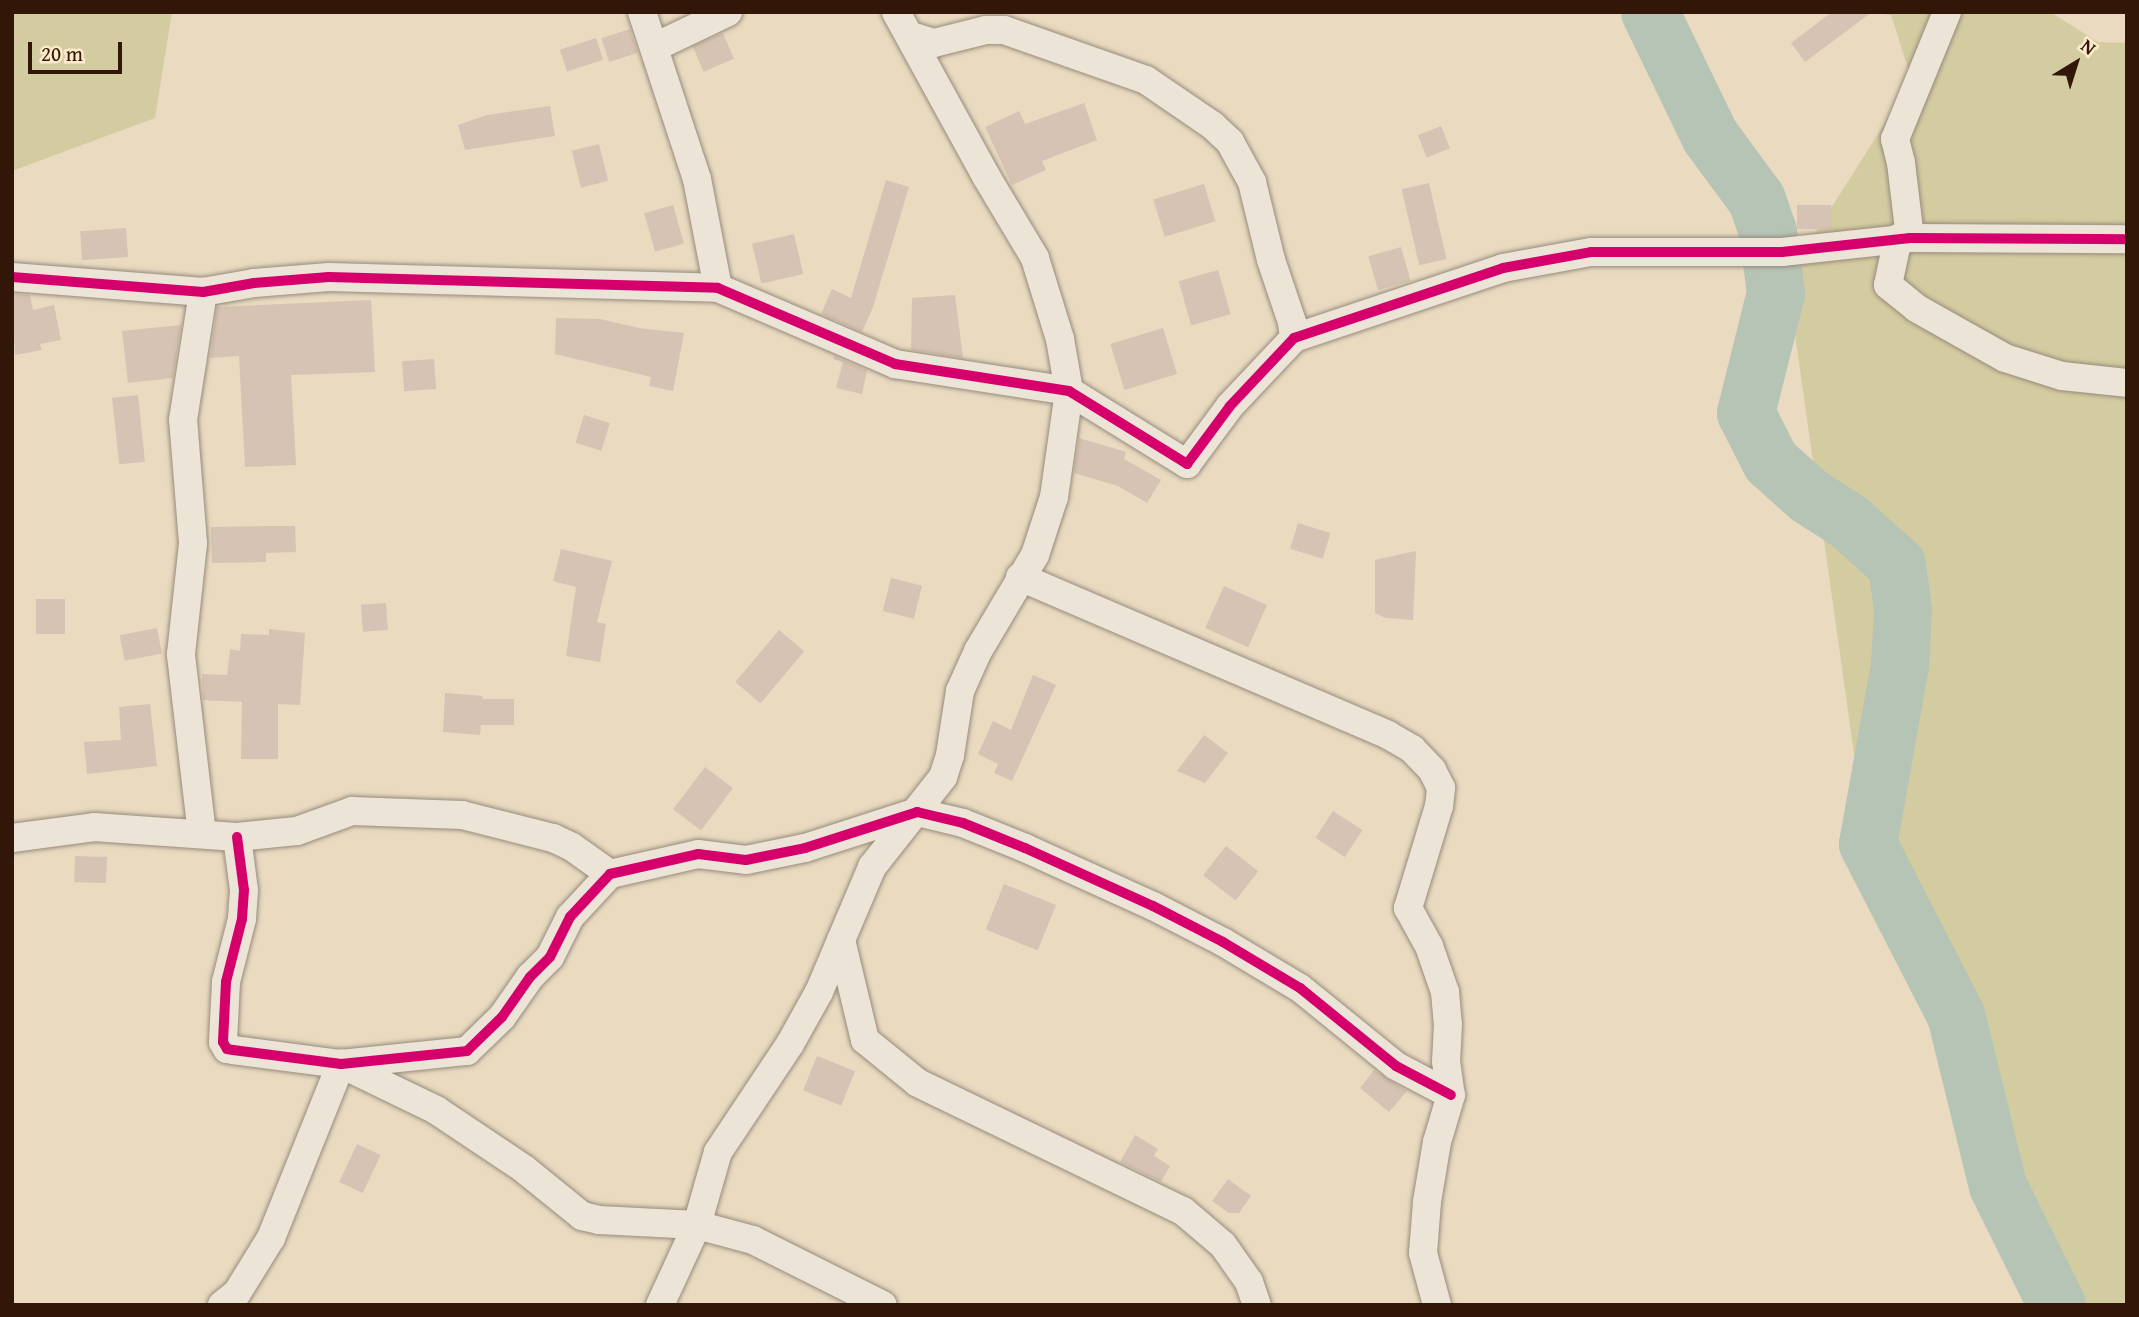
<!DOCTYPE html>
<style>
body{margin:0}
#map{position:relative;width:2139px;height:1317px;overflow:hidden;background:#e9dac0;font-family:"Gentium Book Plus",serif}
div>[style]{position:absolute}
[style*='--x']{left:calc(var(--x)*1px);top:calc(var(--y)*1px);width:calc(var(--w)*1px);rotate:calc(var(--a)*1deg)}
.green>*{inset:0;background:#d4cca1}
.river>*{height:58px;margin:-29px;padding:0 29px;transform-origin:29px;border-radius:29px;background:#b5c4b5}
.building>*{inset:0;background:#d6c3b3;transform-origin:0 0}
.roads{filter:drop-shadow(0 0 2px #978b7b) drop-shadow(0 0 2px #978b7b)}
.street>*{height:28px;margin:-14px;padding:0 14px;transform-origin:14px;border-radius:14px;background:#ece4d7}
.cycleway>*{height:10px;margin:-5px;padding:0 5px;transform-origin:5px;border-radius:5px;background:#d6006c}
span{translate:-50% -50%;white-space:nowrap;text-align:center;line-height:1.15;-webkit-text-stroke:5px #fceacb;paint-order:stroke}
.frame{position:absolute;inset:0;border:14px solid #321709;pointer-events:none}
.north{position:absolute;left:2041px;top:28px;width:70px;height:70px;-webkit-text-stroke:5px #fceacb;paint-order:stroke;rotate:38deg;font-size:19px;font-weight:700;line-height:28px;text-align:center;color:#321709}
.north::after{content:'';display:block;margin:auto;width:24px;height:32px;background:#321709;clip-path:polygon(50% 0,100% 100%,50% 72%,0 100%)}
.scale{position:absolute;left:28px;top:42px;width:94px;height:32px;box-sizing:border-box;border:4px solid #321709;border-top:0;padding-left:9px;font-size:21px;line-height:24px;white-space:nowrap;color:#321709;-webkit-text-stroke:5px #fceacb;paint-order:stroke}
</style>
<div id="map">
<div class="green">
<div style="clip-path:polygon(12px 12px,172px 12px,155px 118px,12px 171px)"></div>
<div style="clip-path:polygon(1865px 12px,2050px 12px,2098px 42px,2127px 43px,2127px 1305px,2070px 1305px,1875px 903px,1787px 277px,1912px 81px,1891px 15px)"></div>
</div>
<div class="river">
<div style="--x:1650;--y:12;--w:138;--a:64.2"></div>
<div style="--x:1710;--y:136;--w:79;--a:53.7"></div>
<div style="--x:1757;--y:200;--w:34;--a:71"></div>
<div style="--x:1768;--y:232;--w:62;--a:82.5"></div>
<div style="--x:1776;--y:293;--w:124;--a:104"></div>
<div style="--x:1746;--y:413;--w:55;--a:63"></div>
<div style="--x:1771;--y:462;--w:51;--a:41.8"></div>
<div style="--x:1809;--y:496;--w:46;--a:32.7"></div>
<div style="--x:1848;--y:521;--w:66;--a:41.9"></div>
<div style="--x:1897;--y:565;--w:45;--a:82.4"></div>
<div style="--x:1903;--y:610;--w:55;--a:93.1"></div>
<div style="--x:1900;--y:665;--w:182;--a:100.1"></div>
<div style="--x:1868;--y:844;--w:192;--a:62.8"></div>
<div style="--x:1956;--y:1015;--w:176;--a:76.2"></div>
<div style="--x:1998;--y:1186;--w:133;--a:63.6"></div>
</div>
<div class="building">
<div style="clip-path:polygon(1832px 12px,1872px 12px,1805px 62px,1791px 43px)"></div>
<div style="left:630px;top:29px;width:25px;height:30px;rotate:72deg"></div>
<div style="left:723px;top:33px;width:28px;height:33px;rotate:67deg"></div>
<div style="left:596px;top:38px;width:23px;height:38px;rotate:72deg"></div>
<div style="clip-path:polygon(1084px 103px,1097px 140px,1042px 161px,1046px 170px,1012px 185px,985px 127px,1019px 111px,1025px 124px)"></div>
<div style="clip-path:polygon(550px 106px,555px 136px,465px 150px,458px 125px,487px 115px)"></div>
<div style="left:1441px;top:126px;width:24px;height:25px;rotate:68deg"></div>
<div style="left:599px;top:144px;width:38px;height:28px;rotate:76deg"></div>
<div style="clip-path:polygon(886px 180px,909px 187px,873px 307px,862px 332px,821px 314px,832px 289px,851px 298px)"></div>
<div style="left:1429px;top:183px;width:78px;height:28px;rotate:77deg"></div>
<div style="left:1204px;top:184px;width:39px;height:53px;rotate:73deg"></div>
<div style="left:673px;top:205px;width:40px;height:30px;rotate:74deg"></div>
<div style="left:1797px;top:205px;width:34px;height:24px"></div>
<div style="left:126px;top:228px;width:29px;height:46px;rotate:86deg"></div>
<div style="left:794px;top:234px;width:41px;height:43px;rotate:77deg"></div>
<div style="left:1401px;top:247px;width:35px;height:34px;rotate:74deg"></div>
<div style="left:1218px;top:270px;width:46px;height:41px;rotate:74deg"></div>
<div style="clip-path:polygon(12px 294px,30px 295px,33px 310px,54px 305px,61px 340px,40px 344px,42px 350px,15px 355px)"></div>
<div style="clip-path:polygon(955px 295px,963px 358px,911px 350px,912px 298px)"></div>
<div style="clip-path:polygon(371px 300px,375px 372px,291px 375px,296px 465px,245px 467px,239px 356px,210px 358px,217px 307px)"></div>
<div style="clip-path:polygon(556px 318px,600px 319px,639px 328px,684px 333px,673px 391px,649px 386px,651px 377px,555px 354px)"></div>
<div style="clip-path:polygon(181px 325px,173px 378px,128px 383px,122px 331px)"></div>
<div style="left:1163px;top:328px;width:48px;height:55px;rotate:73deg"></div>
<div style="clip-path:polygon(834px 356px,867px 370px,862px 394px,836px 388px,843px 362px,833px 359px)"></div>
<div style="left:434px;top:359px;width:30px;height:32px;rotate:86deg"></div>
<div style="left:138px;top:395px;width:67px;height:26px;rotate:84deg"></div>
<div style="left:584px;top:415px;width:27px;height:29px;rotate:17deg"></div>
<div style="clip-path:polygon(1079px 438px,1126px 452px,1124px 459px,1161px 480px,1147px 503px,1118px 486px,1074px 473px)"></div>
<div style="left:1298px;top:523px;width:34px;height:27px;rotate:17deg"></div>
<div style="clip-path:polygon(265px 526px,295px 526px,296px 552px,266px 553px,266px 562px,212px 563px,211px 527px)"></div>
<div style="clip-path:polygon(561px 549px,612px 561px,597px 622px,606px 624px,600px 662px,566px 656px,576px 587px,553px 581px)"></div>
<div style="clip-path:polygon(1416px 551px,1413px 620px,1386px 618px,1375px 613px,1375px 560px)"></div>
<div style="left:891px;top:578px;width:32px;height:34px;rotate:14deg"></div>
<div style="left:1224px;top:586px;width:47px;height:46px;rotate:24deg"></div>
<div style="left:36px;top:599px;width:29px;height:35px"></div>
<div style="left:386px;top:603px;width:27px;height:25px;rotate:86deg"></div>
<div style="left:157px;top:628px;width:26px;height:38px;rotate:79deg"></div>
<div style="clip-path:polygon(269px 629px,305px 633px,300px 705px,278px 704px,278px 759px,241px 759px,242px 702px,203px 700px,202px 674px,227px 675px,230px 649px,240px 651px,241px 634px,269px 635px)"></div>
<div style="left:779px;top:630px;width:33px;height:68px;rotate:40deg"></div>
<div style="clip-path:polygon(1033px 675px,1056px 685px,1012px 781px,994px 773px,998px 764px,978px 754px,993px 721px,1011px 730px)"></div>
<div style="clip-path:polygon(445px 693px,483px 696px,482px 699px,514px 699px,514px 725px,481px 725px,480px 735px,443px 732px)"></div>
<div style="clip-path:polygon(150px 704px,157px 766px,87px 774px,84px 742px,121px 740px,119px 707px)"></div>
<div style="clip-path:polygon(1204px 735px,1228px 753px,1205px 783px,1177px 771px)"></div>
<div style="left:705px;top:767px;width:35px;height:53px;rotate:37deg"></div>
<div style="left:1333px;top:811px;width:35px;height:32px;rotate:33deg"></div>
<div style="left:1226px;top:846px;width:41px;height:37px;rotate:38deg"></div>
<div style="left:75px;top:856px;width:32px;height:26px;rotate:2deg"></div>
<div style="left:1004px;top:884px;width:56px;height:49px;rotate:22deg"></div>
<div style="left:817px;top:1056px;width:41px;height:37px;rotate:22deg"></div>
<div style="clip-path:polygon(1374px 1070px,1407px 1091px,1389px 1112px,1360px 1088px)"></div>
<div style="clip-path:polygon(1135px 1135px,1158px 1149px,1154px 1156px,1170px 1166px,1161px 1182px,1120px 1162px)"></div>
<div style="left:357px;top:1144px;width:26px;height:42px;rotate:25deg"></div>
<div style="clip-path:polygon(1228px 1179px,1251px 1196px,1239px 1213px,1229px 1213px,1212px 1201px)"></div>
</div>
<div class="roads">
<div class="street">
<div style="--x:642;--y:12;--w:176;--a:71.8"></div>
<div style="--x:697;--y:179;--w:111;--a:79.1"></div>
<div style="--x:911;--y:36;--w:24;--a:17"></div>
<div style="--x:934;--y:43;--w:54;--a:-14"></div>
<div style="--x:986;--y:30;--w:18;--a:0"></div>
<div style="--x:1004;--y:30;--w:151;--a:19.4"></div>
<div style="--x:1146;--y:80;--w:80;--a:34.3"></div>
<div style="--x:1212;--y:125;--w:25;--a:43"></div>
<div style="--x:1230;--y:142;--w:46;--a:61.2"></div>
<div style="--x:1252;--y:182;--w:80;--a:76.3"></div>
<div style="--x:1271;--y:260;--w:65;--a:71.3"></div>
<div style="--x:1292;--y:322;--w:16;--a:83"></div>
<div style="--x:655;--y:47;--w:81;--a:-25.6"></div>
<div style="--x:1898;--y:238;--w:48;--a:102"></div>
<div style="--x:1888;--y:285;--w:36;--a:39"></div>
<div style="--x:1916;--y:308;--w:102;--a:29.3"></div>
<div style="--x:2005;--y:358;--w:60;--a:17.5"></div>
<div style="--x:2062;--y:376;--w:65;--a:6.1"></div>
<div style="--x:1910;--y:238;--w:76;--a:-96.8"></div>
<div style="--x:1901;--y:163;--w:25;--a:-104"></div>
<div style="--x:1895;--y:139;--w:137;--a:-67.7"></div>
<div style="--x:12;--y:277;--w:192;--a:4.5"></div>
<div style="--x:203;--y:292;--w:52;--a:-10"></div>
<div style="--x:254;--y:283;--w:75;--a:-4.6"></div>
<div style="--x:329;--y:277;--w:389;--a:1.6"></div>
<div style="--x:718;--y:288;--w:193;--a:23.2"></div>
<div style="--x:895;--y:364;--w:176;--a:8.8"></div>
<div style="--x:1069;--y:391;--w:139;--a:31.7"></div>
<div style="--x:1187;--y:464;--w:72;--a:-53.4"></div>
<div style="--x:1230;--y:406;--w:93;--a:-46.7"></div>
<div style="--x:1294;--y:338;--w:220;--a:-18.5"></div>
<div style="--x:1503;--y:268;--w:89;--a:-10.3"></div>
<div style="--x:1591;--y:252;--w:191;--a:0"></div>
<div style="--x:1782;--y:252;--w:129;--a:-6.2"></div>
<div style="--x:1910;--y:238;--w:217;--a:0.3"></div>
<div style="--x:1020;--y:577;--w:400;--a:23.2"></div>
<div style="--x:1388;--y:735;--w:28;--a:30"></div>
<div style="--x:1412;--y:749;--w:29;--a:46"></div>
<div style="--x:1432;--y:770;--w:20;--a:63"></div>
<div style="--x:1441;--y:788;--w:18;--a:96"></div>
<div style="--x:1439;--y:806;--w:107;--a:106.9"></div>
<div style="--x:1408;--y:908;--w:43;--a:61.1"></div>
<div style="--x:1429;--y:946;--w:49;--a:70.8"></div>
<div style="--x:1445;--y:992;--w:32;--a:85"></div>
<div style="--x:1448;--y:1024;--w:37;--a:93"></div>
<div style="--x:1446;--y:1061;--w:34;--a:82"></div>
<div style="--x:1451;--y:1095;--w:49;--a:106.6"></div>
<div style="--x:1437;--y:1142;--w:61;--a:99.5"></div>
<div style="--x:1427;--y:1202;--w:51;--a:94.5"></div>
<div style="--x:1423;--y:1253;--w:54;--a:74.9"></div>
<div style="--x:202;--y:834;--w:181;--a:-96.7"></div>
<div style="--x:181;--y:654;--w:112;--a:-83.8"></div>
<div style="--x:193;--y:543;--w:123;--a:-94.6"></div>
<div style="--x:183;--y:420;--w:130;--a:-81.1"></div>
<div style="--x:237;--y:837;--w:53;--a:82.5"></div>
<div style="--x:244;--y:890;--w:29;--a:94"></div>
<div style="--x:242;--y:919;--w:65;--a:104.3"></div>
<div style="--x:226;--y:982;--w:60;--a:92.9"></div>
<div style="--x:223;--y:1042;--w:8;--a:60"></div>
<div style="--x:227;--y:1049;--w:6;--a:9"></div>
<div style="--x:233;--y:1050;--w:109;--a:7.4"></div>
<div style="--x:341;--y:1064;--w:127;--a:-5.9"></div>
<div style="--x:467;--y:1051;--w:49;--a:-44.2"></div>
<div style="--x:502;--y:1017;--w:49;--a:-55"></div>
<div style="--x:530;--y:977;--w:28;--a:-45"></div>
<div style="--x:550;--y:957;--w:45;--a:-63.4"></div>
<div style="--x:570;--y:917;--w:59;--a:-47.1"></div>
<div style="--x:610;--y:874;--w:90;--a:-12.8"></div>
<div style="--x:698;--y:854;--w:48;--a:7.1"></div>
<div style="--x:746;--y:860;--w:60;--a:-11.5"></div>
<div style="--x:805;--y:848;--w:118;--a:-17.8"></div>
<div style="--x:917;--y:812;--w:47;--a:13.4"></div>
<div style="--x:963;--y:823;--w:67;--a:22"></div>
<div style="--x:1025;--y:848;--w:141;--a:24.4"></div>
<div style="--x:1153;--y:906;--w:79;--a:27.2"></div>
<div style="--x:1223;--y:942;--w:90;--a:30.9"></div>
<div style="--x:1300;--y:988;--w:124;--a:39.1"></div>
<div style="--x:1396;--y:1066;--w:62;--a:27.8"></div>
<div style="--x:12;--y:838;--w:83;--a:-7.6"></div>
<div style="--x:94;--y:827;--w:143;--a:4"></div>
<div style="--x:237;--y:837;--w:60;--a:-5.7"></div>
<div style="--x:297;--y:831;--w:59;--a:-20"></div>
<div style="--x:352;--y:811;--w:110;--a:2.1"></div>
<div style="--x:462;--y:815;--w:94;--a:14.2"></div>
<div style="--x:553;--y:838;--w:21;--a:25"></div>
<div style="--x:572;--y:847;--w:47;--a:35.4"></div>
<div style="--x:841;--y:940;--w:103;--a:76.5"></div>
<div style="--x:865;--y:1040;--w:68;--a:39.1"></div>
<div style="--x:918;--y:1083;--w:294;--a:25.8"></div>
<div style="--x:1183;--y:1211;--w:52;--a:40.4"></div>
<div style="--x:1223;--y:1245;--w:45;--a:54.9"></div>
<div style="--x:1249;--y:1282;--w:24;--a:71"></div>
<div style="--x:341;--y:1064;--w:106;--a:25.8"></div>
<div style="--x:436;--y:1110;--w:106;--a:33.8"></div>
<div style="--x:524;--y:1169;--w:75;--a:39"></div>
<div style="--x:582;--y:1216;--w:17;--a:13"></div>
<div style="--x:599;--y:1220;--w:98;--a:2.9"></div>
<div style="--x:697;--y:1225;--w:58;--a:15"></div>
<div style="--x:753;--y:1240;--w:145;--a:26.6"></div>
<div style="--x:222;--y:1305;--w:19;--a:-39"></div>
<div style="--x:237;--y:1293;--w:65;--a:-58.3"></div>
<div style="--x:271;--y:1238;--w:188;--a:-68.1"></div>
<div style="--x:660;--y:1305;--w:88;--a:-65.2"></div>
<div style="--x:697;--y:1225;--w:76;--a:-74"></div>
<div style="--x:718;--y:1152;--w:130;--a:-56.3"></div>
<div style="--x:790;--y:1044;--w:60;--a:-60.9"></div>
<div style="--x:819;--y:992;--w:136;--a:-67"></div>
<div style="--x:872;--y:867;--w:115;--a:-51.7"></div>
<div style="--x:943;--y:777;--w:23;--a:-72"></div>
<div style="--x:950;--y:755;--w:65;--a:-81.1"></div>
<div style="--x:960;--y:691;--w:44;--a:-65.8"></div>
<div style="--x:978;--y:651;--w:112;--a:-59.3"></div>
<div style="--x:1035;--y:555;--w:61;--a:-71.9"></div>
<div style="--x:1054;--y:497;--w:107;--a:-81.9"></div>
<div style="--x:1069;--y:391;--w:53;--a:-99.8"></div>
<div style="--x:1060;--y:339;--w:85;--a:-107.2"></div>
<div style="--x:1035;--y:258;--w:96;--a:-120.9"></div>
<div style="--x:986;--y:176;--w:187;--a:-118.8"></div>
</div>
</div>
<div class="cycleway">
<div style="--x:12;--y:277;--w:192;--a:4.5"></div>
<div style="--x:203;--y:292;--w:52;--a:-10"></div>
<div style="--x:254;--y:283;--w:75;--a:-4.6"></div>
<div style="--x:329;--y:277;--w:389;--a:1.6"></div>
<div style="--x:718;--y:288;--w:193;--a:23.2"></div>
<div style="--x:895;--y:364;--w:176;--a:8.8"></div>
<div style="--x:1069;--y:391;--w:139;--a:31.7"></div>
<div style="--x:1187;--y:464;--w:72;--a:-53.4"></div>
<div style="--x:1230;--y:406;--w:93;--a:-46.7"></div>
<div style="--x:1294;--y:338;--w:220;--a:-18.5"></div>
<div style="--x:1503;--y:268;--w:89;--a:-10.3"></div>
<div style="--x:1591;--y:252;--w:191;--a:0"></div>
<div style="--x:1782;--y:252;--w:129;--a:-6.2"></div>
<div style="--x:1910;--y:238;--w:217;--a:0.3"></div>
<div style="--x:237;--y:837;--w:53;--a:82.5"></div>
<div style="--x:244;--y:890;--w:29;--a:94"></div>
<div style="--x:242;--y:919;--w:65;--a:104.3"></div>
<div style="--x:226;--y:982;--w:60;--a:92.9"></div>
<div style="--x:223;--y:1042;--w:8;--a:60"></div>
<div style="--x:227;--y:1049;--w:6;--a:9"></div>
<div style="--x:233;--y:1050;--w:109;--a:7.4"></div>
<div style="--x:341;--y:1064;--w:127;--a:-5.9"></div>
<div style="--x:467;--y:1051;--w:49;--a:-44.2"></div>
<div style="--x:502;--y:1017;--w:49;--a:-55"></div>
<div style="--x:530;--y:977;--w:28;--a:-45"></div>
<div style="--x:550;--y:957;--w:45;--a:-63.4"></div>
<div style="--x:570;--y:917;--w:59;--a:-47.1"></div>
<div style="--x:610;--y:874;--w:90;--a:-12.8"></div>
<div style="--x:698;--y:854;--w:48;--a:7.1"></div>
<div style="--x:746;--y:860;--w:60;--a:-11.5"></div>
<div style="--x:805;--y:848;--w:118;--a:-17.8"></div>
<div style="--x:917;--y:812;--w:47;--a:13.4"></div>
<div style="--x:963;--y:823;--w:67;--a:22"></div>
<div style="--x:1025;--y:848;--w:141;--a:24.4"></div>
<div style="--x:1153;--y:906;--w:79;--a:27.2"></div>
<div style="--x:1223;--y:942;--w:90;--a:30.9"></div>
<div style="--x:1300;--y:988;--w:124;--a:39.1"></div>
<div style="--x:1396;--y:1066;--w:62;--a:27.8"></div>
</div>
<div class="frame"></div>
<div class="north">N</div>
<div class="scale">20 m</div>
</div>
